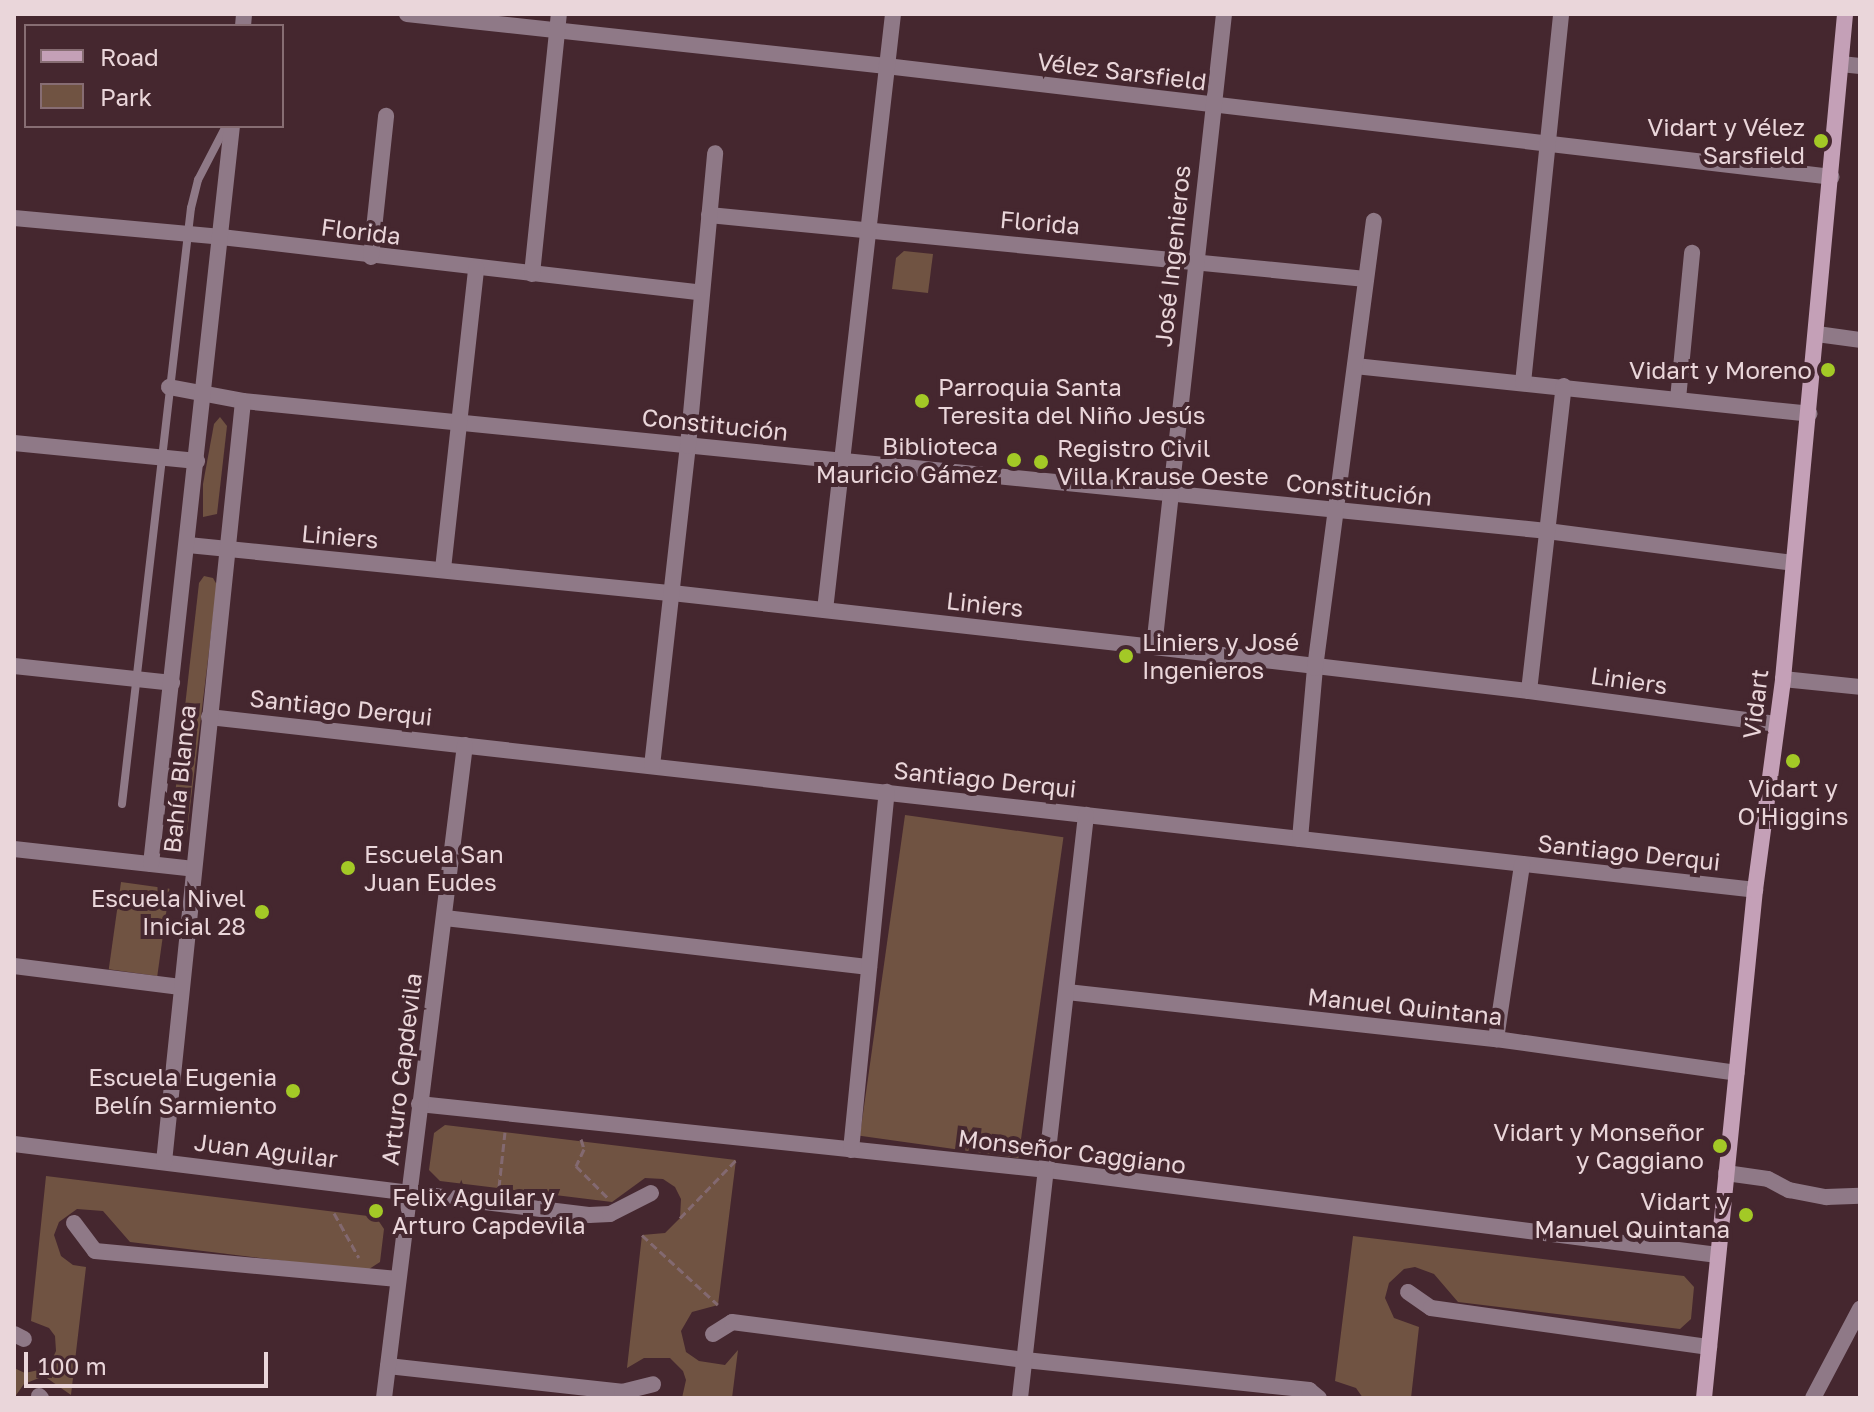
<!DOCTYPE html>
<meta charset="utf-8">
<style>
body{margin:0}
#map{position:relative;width:1874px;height:1412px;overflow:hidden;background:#45272f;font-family:"Golos Text",sans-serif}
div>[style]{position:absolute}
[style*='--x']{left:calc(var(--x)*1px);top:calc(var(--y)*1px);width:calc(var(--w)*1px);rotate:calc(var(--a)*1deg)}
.green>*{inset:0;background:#705342;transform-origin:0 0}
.path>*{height:3px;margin-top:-1.5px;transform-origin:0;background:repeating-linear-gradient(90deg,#836970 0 8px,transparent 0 12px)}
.lane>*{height:8px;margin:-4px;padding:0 4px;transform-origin:4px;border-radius:4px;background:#8f7987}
.street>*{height:16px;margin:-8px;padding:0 8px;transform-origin:8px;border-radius:8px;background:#8f7987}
.secondary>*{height:16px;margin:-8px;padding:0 8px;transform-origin:8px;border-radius:8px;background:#c4a0b7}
.dots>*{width:22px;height:22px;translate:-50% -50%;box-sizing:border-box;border:4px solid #45272f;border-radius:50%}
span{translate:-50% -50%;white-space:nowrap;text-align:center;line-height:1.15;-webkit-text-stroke:8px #45272f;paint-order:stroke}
.street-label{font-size:24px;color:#ead6da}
.poi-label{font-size:24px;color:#ead6da}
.right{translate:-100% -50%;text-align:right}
.left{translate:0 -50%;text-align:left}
.frame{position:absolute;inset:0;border:16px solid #ead6da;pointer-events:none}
.legend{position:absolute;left:24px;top:24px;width:260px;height:104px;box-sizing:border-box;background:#45272f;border:2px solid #876d73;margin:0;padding:10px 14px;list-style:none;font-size:24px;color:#ead6da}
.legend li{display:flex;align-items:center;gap:16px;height:40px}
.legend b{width:40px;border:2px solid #876d73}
.scale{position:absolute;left:24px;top:1352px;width:244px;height:36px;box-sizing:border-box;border:4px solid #ead6da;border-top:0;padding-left:10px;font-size:24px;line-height:28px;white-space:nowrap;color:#ead6da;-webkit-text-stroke:6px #45272f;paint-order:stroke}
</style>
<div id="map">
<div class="green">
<div style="clip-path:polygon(904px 251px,933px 254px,928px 293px,892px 289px,896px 258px)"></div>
<div style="clip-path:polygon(220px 417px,227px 426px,217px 514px,203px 517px,203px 484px,214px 424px)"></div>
<div style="clip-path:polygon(204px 576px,213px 578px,217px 585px,187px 832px,179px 839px,171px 830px,199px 583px)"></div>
<div style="left:905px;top:815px;width:160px;height:324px;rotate:8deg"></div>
<div style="left:121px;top:882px;width:49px;height:88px;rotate:8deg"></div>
<div style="clip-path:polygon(445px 1125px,736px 1160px,718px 1305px,692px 1312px,681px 1331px,686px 1352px,699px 1361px,725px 1365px,738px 1350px,732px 1398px,682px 1398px,686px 1380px,683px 1371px,670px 1358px,644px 1358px,627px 1368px,642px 1235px,665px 1233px,680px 1218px,681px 1199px,675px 1187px,663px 1179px,645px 1178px,612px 1202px,440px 1181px,429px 1170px,434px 1133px)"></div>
<div style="clip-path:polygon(46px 1176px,376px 1217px,384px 1229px,380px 1262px,366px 1271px,130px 1242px,103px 1211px,77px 1209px,59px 1222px,54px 1235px,61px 1256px,73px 1265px,86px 1267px,71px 1395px,44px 1376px,24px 1384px,14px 1398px,14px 1368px,25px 1373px,43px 1369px,50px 1364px,56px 1351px,55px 1336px,49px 1328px,31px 1321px)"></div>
<div style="clip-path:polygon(1353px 1236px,1684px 1276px,1694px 1287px,1691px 1319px,1680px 1329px,1458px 1302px,1434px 1274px,1415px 1267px,1404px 1269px,1389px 1283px,1385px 1298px,1394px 1318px,1419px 1327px,1411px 1398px,1363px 1398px,1356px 1388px,1335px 1381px)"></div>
</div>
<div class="path">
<div style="--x:581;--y:1139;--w:10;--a:73"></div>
<div style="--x:584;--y:1149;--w:19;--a:115"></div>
<div style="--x:576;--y:1166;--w:44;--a:45"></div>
<div style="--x:499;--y:1187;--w:55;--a:-83.8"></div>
<div style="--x:334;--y:1213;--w:51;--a:60.9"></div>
<div style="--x:680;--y:1218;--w:81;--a:-46"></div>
<div style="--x:642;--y:1235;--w:103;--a:42.6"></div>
</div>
<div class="lane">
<div style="--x:122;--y:804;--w:600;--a:-83.4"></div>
<div style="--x:191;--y:208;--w:29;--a:-76"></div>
<div style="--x:198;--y:180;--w:61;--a:-62.6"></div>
</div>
<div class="street">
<div style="--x:407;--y:14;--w:482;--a:6.2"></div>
<div style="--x:886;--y:66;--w:952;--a:6.69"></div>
<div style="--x:243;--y:26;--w:12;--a:-85"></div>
<div style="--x:1841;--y:64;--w:19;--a:6"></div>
<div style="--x:709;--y:215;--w:660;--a:5.56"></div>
<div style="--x:14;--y:218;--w:208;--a:5.2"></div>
<div style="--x:221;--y:237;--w:484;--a:6.6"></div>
<div style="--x:371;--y:257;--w:142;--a:-83.9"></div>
<div style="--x:532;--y:274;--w:261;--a:-84.1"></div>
<div style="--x:1817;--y:334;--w:43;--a:7.9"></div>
<div style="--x:1355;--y:366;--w:457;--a:6"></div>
<div style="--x:1523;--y:383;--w:371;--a:-84.1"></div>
<div style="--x:169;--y:387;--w:75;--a:10.7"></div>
<div style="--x:243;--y:401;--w:1310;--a:5.69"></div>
<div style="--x:1547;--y:531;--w:248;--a:7.4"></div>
<div style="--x:1678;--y:399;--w:147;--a:-84.5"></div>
<div style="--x:14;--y:443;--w:184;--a:5.6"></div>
<div style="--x:188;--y:545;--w:486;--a:5.7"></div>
<div style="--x:672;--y:593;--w:485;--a:6.4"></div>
<div style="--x:1154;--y:647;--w:378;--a:6.7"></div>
<div style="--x:1529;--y:691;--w:249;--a:7.6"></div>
<div style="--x:443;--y:569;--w:303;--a:-83.7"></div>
<div style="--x:825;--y:610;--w:600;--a:-83.49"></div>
<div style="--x:1154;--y:647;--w:637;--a:-83.69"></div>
<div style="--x:14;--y:666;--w:159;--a:6.1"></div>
<div style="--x:1783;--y:679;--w:77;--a:5.9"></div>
<div style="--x:1529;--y:691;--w:307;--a:-83.5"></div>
<div style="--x:209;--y:717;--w:1556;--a:6.38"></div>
<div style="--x:652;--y:766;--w:322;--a:-83.6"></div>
<div style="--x:688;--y:446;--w:294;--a:-84.7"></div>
<div style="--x:1300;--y:839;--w:172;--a:-85"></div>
<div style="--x:1315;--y:668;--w:451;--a:-82.5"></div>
<div style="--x:14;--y:849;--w:181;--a:6.3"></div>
<div style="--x:151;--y:864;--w:742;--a:-83.74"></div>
<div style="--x:445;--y:918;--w:427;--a:6.6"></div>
<div style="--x:14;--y:966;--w:168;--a:7.2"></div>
<div style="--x:1067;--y:992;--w:432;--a:6.3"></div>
<div style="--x:1496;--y:1039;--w:243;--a:8"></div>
<div style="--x:1496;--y:1039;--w:177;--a:-81.5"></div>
<div style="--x:419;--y:1104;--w:632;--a:5.99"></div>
<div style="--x:1048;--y:1170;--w:675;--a:7.23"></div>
<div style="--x:14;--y:1144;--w:579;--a:7.04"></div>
<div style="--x:589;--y:1215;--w:21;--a:-3"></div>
<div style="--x:610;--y:1214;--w:46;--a:-27.1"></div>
<div style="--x:851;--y:1150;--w:360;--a:-84.3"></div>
<div style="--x:164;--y:1162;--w:765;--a:-84.07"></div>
<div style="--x:1726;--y:1173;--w:42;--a:8.1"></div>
<div style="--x:1768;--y:1179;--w:24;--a:28"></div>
<div style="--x:1789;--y:1190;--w:38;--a:11"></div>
<div style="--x:1826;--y:1197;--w:34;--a:-2"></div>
<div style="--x:74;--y:1223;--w:35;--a:53"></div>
<div style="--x:95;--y:1251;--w:304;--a:5.3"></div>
<div style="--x:1408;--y:1292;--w:28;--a:35"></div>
<div style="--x:1431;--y:1308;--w:281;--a:8"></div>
<div style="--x:14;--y:1334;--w:11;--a:27"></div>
<div style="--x:713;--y:1334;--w:22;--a:-32"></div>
<div style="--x:732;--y:1322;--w:295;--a:7.4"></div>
<div style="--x:1025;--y:1360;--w:286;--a:6"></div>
<div style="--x:1309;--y:1390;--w:13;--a:39"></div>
<div style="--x:388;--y:1366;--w:235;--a:6.3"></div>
<div style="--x:622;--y:1392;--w:32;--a:-14"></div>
<div style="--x:39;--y:1396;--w:3;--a:45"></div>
<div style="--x:384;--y:1398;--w:658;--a:-82.93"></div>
<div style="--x:1020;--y:1398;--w:587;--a:-83.54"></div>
<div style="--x:1813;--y:1398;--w:101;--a:-62.2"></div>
</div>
<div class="secondary">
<div style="--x:1704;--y:1398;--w:511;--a:-84.27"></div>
<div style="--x:1755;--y:890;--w:213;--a:-82.4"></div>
<div style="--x:1783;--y:679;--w:668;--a:-84.67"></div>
</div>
<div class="dots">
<div style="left:1821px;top:141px;background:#a3c926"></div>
<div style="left:1828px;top:370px;background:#a3c926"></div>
<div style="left:922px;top:401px;background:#a3c926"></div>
<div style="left:1014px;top:460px;background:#a3c926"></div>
<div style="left:1041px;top:462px;background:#a3c926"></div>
<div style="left:1126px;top:656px;background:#a3c926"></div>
<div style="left:1793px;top:761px;background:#a3c926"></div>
<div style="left:348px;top:868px;background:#a3c926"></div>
<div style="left:262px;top:912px;background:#a3c926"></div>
<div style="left:293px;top:1091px;background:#a3c926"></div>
<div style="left:1720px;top:1146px;background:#a3c926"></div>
<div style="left:376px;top:1211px;background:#a3c926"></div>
<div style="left:1746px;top:1215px;background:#a3c926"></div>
</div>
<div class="street-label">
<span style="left:1122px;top:71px;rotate:7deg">Vélez Sarsfield</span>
<span style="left:1040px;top:222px;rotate:5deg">Florida</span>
<span style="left:361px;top:231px;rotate:7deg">Florida</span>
<span style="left:1172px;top:256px;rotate:-84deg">José Ingenieros</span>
<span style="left:715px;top:424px;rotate:6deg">Constitución</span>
<span style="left:1359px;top:489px;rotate:6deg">Constitución</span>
<span style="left:340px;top:536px;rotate:5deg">Liniers</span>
<span style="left:985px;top:604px;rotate:6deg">Liniers</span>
<span style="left:1629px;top:680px;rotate:8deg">Liniers</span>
<span style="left:1755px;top:704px;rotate:-83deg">Vidart</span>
<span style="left:341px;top:707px;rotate:6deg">Santiago Derqui</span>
<span style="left:179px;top:779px;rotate:-84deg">Bahía Blanca</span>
<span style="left:985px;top:779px;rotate:6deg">Santiago Derqui</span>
<span style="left:1629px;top:852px;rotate:6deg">Santiago Derqui</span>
<span style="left:1405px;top:1006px;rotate:6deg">Manuel Quintana</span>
<span style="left:401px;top:1069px;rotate:-83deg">Arturo Capdevila</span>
<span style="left:266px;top:1150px;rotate:7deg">Juan Aguilar</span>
<span style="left:1072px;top:1151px;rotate:7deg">Monseñor Caggiano</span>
</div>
<div class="poi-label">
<span class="right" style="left:1805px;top:141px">Vidart y Vélez<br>Sarsfield</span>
<span class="right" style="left:1812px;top:370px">Vidart y Moreno</span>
<span class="left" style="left:938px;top:401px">Parroquia Santa<br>Teresita del Niño Jesús</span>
<span class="right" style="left:998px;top:460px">Biblioteca<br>Mauricio Gámez</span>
<span class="left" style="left:1057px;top:462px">Registro Civil<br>Villa Krause Oeste</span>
<span class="left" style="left:1142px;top:656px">Liniers y José<br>Ingenieros</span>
<span style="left:1793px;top:802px">Vidart y<br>O'Higgins</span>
<span class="left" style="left:364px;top:868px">Escuela San<br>Juan Eudes</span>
<span class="right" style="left:246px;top:912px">Escuela Nivel<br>Inicial 28</span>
<span class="right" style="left:277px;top:1091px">Escuela Eugenia<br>Belín Sarmiento</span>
<span class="right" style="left:1704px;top:1146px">Vidart y Monseñor<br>y Caggiano</span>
<span class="left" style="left:392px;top:1211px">Felix Aguilar y<br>Arturo Capdevila</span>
<span class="right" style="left:1730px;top:1215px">Vidart y<br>Manuel Quintana</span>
</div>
<div class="frame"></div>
<ul class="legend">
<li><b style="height:10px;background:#c4a0b7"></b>Road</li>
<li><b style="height:22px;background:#705342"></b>Park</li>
</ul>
<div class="scale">100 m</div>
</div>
